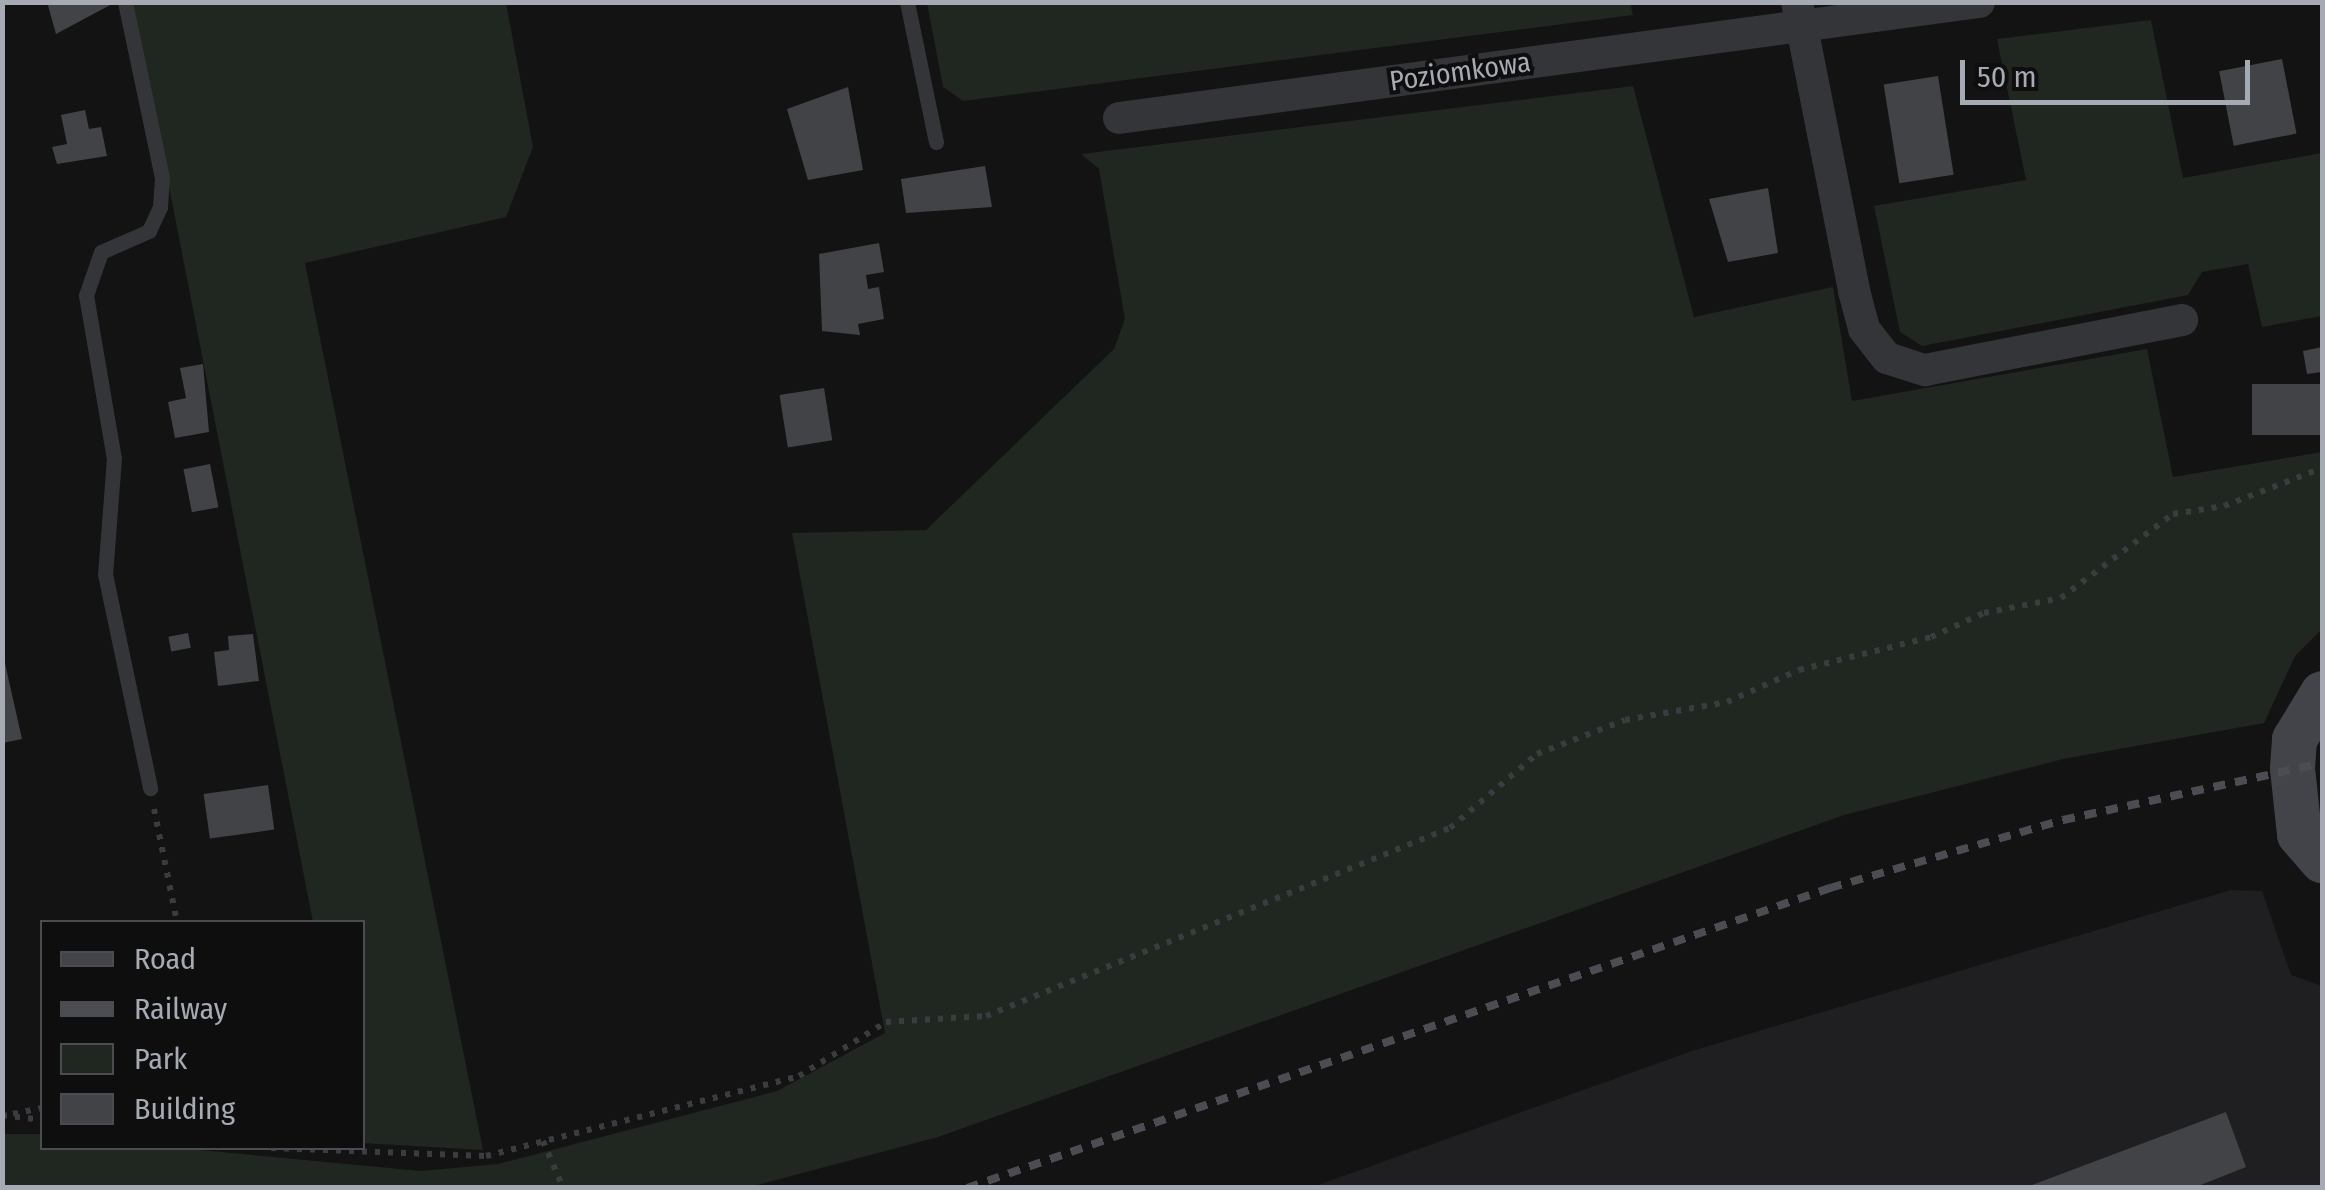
<!DOCTYPE html>
<style>
body{margin:0}
#map{position:relative;width:2325px;height:1190px;overflow:hidden;background:#131314;font-family:"Fira Sans Condensed",sans-serif}
div>[style]{position:absolute}
[style*='--x']{left:calc(var(--x)*1px);top:calc(var(--y)*1px);width:calc(var(--w)*1px);rotate:calc(var(--a)*1deg)}
.built>*{inset:0;background:#1f1f21}
.green>*{inset:0;background:#202620}
.building>*{inset:0;background:#424347;transform-origin:0 0}
.path>*{height:6px;margin-top:-3px;transform-origin:0;background:repeating-linear-gradient(90deg,#3b3c40 0 5px,transparent 0 13px)}
.lane>*{height:15px;margin:-7.5px;padding:0 7.5px;transform-origin:7.5px;border-radius:7.5px;background:#343539}
.street>*{height:32px;margin:-16px;padding:0 16px;transform-origin:16px;border-radius:16px;background:#343539}
.secondary>*{height:45px;margin:-22.5px;padding:0 22.5px;transform-origin:22.5px;border-radius:22.5px;background:#434449}
.rail>*{height:8px;margin-top:-4px;transform-origin:0;background:repeating-linear-gradient(90deg,#4c4d52 0 12px,transparent 0 22px)}
span{translate:-50% -50%;white-space:nowrap;text-align:center;line-height:1.15;-webkit-text-stroke:8px #0e0e0f;paint-order:stroke}
.street-label{font-size:28px;color:#a6aab3}
.frame{position:absolute;inset:0;border:5px solid #a6aab3;pointer-events:none}
.legend{position:absolute;left:40px;top:920px;width:325px;height:230px;box-sizing:border-box;background:#0e0e0f;border:2px solid #4b4c51;margin:0;padding:12px 18px;list-style:none;font-size:30px;color:#a6aab3}
.legend li{display:flex;align-items:center;gap:20px;height:50px}
.legend b{width:50px;border:2px solid #4b4c51}
.scale{position:absolute;left:1960px;top:60px;width:290px;height:45px;box-sizing:border-box;border:5px solid #a6aab3;border-top:0;padding-left:12px;font-size:30px;line-height:35px;white-space:nowrap;color:#a6aab3;-webkit-text-stroke:8px #0e0e0f;paint-order:stroke}
</style>
<div id="map">
<div class="built">
<div style="clip-path:polygon(2231px 890px,2262px 891px,2291px 975px,2322px 986px,2322px 1187px,1310px 1188px,1692px 1051px)"></div>
</div>
<div class="green">
<div style="clip-path:polygon(1630px 2px,1633px 15px,963px 101px,943px 87px,927px 3px)"></div>
<div style="clip-path:polygon(133px 3px,506px 3px,533px 147px,506px 217px,305px 263px,483px 1150px,363px 1143px,362px 922px,313px 922px)"></div>
<div style="clip-path:polygon(2151px 20px,2183px 178px,2322px 153px,2322px 316px,2262px 327px,2248px 264px,2202px 272px,2188px 295px,1922px 346px,1900px 332px,1874px 206px,2026px 180px,1997px 39px)"></div>
<div style="clip-path:polygon(1633px 86px,1694px 317px,1833px 287px,1852px 401px,2147px 349px,2173px 477px,2322px 452px,2322px 629px,2295px 656px,2264px 723px,2063px 759px,1844px 815px,938px 1137px,750px 1187px,3px 1187px,3px 1134px,42px 1134px,42px 1148px,179px 1148px,421px 1171px,498px 1164px,777px 1091px,885px 1033px,792px 533px,926px 530px,1114px 349px,1125px 319px,1099px 169px,1081px 154px)"></div>
</div>
<div class="building">
<div style="clip-path:polygon(47px 2px,112px 2px,112px 4px,56px 34px)"></div>
<div style="left:2282px;top:59px;width:76px;height:64px;rotate:79deg"></div>
<div style="left:1938px;top:76px;width:100px;height:55px;rotate:81deg"></div>
<div style="clip-path:polygon(848px 87px,863px 170px,808px 180px,787px 109px)"></div>
<div style="clip-path:polygon(85px 110px,89px 129px,101px 127px,107px 156px,57px 164px,52px 147px,67px 144px,61px 115px)"></div>
<div style="clip-path:polygon(985px 166px,992px 207px,906px 213px,901px 179px)"></div>
<div style="clip-path:polygon(1768px 188px,1778px 253px,1728px 262px,1709px 199px)"></div>
<div style="clip-path:polygon(879px 243px,884px 272px,866px 275px,868px 289px,879px 287px,884px 319px,858px 324px,860px 335px,822px 331px,819px 254px)"></div>
<div style="clip-path:polygon(2322px 347px,2322px 372px,2307px 374px,2303px 351px)"></div>
<div style="clip-path:polygon(203px 364px,209px 432px,175px 438px,168px 402px,186px 398px,180px 368px)"></div>
<div style="left:2322px;top:384px;width:51px;height:70px;rotate:90deg"></div>
<div style="left:824px;top:388px;width:53px;height:45px;rotate:81deg"></div>
<div style="left:210px;top:464px;width:44px;height:27px;rotate:79deg"></div>
<div style="left:188px;top:633px;width:15px;height:20px;rotate:79deg"></div>
<div style="clip-path:polygon(253px 634px,259px 681px,218px 686px,214px 652px,229px 650px,228px 636px)"></div>
<div style="clip-path:polygon(2px 650px,22px 739px,2px 743px)"></div>
<div style="left:268px;top:785px;width:45px;height:65px;rotate:82deg"></div>
<div style="clip-path:polygon(2226px 1112px,2246px 1167px,2193px 1188px,2024px 1188px)"></div>
</div>
<div class="path">
<div style="--x:154;--y:809;--w:115;--a:78.5"></div>
<div style="--x:13;--y:1114;--w:30;--a:-12"></div>
<div style="--x:2;--y:1115;--w:40;--a:7.1"></div>
<div style="--x:543;--y:1141;--w:51;--a:66.9"></div>
<div style="--x:271;--y:1148;--w:215;--a:2.1"></div>
<div style="--x:486;--y:1156;--w:323;--a:-14.3"></div>
<div style="--x:799;--y:1076;--w:102;--a:-31.8"></div>
<div style="--x:886;--y:1022;--w:100;--a:-3.4"></div>
<div style="--x:986;--y:1016;--w:501;--a:-22.06"></div>
<div style="--x:1450;--y:828;--w:114;--a:-40.4"></div>
<div style="--x:1537;--y:754;--w:94;--a:-21.1"></div>
<div style="--x:1625;--y:720;--w:104;--a:-10"></div>
<div style="--x:1727;--y:702;--w:79;--a:-24"></div>
<div style="--x:1799;--y:670;--w:136;--a:-14"></div>
<div style="--x:1931;--y:637;--w:58;--a:-24.4"></div>
<div style="--x:1984;--y:613;--w:78;--a:-11"></div>
<div style="--x:2061;--y:598;--w:140;--a:-36.9"></div>
<div style="--x:2173;--y:514;--w:52;--a:-8.9"></div>
<div style="--x:2224;--y:506;--w:105;--a:-21.2"></div>
</div>
<div class="lane">
<div style="--x:125;--y:2;--w:180;--a:78.1"></div>
<div style="--x:162;--y:178;--w:29;--a:94"></div>
<div style="--x:160;--y:207;--w:26;--a:115"></div>
<div style="--x:149;--y:231;--w:52;--a:156.4"></div>
<div style="--x:101;--y:252;--w:46;--a:109.2"></div>
<div style="--x:86;--y:295;--w:165;--a:80.3"></div>
<div style="--x:114;--y:458;--w:116;--a:94.4"></div>
<div style="--x:105;--y:574;--w:219;--a:78.1"></div>
<div style="--x:907;--y:2;--w:143;--a:78.3"></div>
</div>
<div class="street">
<div style="--x:1797;--y:2;--w:295;--a:78.8"></div>
<div style="--x:1854;--y:291;--w:39;--a:75"></div>
<div style="--x:1864;--y:329;--w:37;--a:52"></div>
<div style="--x:1887;--y:358;--w:40;--a:18"></div>
<div style="--x:1925;--y:370;--w:262;--a:-11"></div>
<div style="--x:1119;--y:118;--w:868;--a:-7.68"></div>
</div>
<div class="secondary">
<div style="--x:2322;--y:693;--w:54;--a:121.3"></div>
<div style="--x:2294;--y:739;--w:29;--a:94"></div>
<div style="--x:2292;--y:768;--w:66;--a:83.9"></div>
<div style="--x:2299;--y:834;--w:35;--a:49"></div>
</div>
<div class="rail">
<div style="--x:967;--y:1188;--w:914;--a:-19.17"></div>
<div style="--x:1830;--y:888;--w:243;--a:-16.3"></div>
<div style="--x:2063;--y:820;--w:265;--a:-12.4"></div>
</div>
<div class="street-label">
<span style="left:1460px;top:72px;rotate:-8deg">Poziomkowa</span>
</div>
<div class="frame"></div>
<ul class="legend">
<li><b style="height:12px;background:#434449"></b>Road</li>
<li><b style="height:12px;background:#4c4d52"></b>Railway</li>
<li><b style="height:28px;background:#202620"></b>Park</li>
<li><b style="height:28px;background:#424347"></b>Building</li>
</ul>
<div class="scale">50 m</div>
</div>
